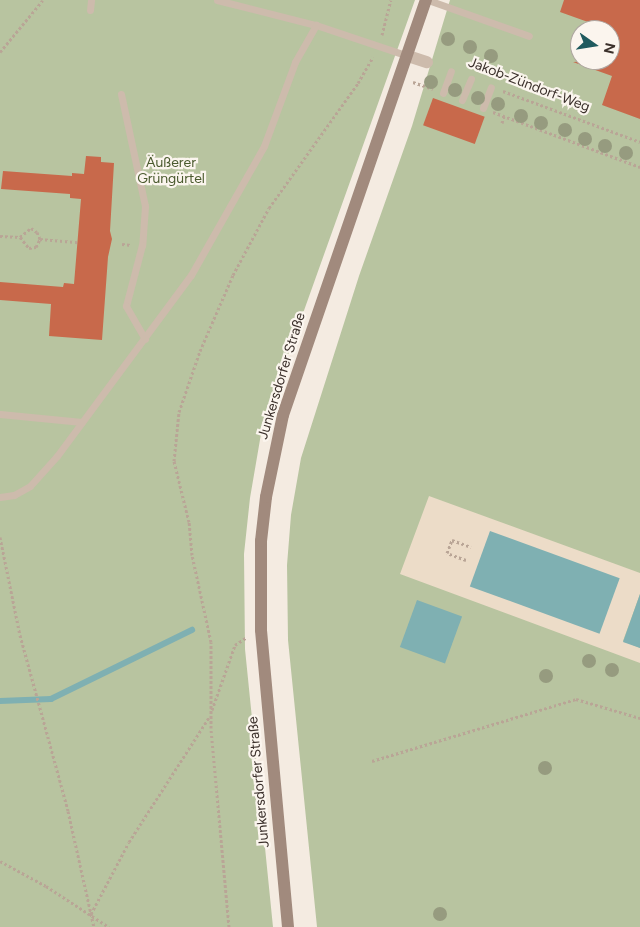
<!DOCTYPE html>
<meta charset="utf-8">
<style>
body{margin:0}
#map{position:relative;width:640px;height:927px;overflow:hidden;background:#f4ebe1;font-family:Figtree,sans-serif}
div>[style]{position:absolute}
[style*='--x']{left:calc(var(--x)*1px);top:calc(var(--y)*1px);width:calc(var(--w)*1px);rotate:calc(var(--a)*1deg)}
.green>*{inset:0;background:#b8c4a0}
.plaza>*{inset:0;background:#ecdcc8}
.water>*{inset:0;background:#7fb0b2;transform-origin:0 0}
.stream>*{height:5.5px;margin:-2.75px;padding:0 2.75px;transform-origin:2.75px;border-radius:2.75px;background:#7fb0b2}
.building>*{inset:0;background:#c8694b;transform-origin:0 0}
.path>*{height:3px;margin-top:-1.5px;transform-origin:0;background:repeating-linear-gradient(90deg,#b9a596 0 2.5px,transparent 0 5px)}
.lane>*{height:7px;margin:-3.5px;padding:0 3.5px;transform-origin:3.5px;border-radius:3.5px;background:#cdbbac}
.street>*{height:12px;margin:-6px;padding:0 6px;transform-origin:6px;border-radius:6px;background:#cdbbac}
.secondary>*{height:12px;margin:-6px;padding:0 6px;transform-origin:6px;border-radius:6px;background:#a18a7d}
.trees>*{width:14px;height:14px;margin:-7px;border-radius:50%;background:#969b7f}
span{translate:-50% -50%;white-space:nowrap;text-align:center;line-height:1.15;-webkit-text-stroke:4.5px #fbf5ee;paint-order:stroke}
.street-label{font-size:14px;color:#3b302b}
.park-label{font-size:14px;color:#4a5a2e}
.north{position:absolute;left:570px;top:20px;width:50px;height:50px;box-sizing:border-box;background:#fbf5ee;border:1px solid #aea6a0;border-radius:50%;rotate:103deg;font-size:14px;font-weight:700;line-height:20px;text-align:center;color:#3b302b}
.north::after{content:'';display:block;margin:auto;width:18px;height:22px;background:#1f5a5e;clip-path:polygon(50% 0,100% 100%,50% 72%,0 100%)}
</style>
<div id="map">
<div class="green">
<div style="clip-path:polygon(0 0,415px 0,262px 428px,250px 498px,244px 554px,245px 649px,273px 927px,0 927px)"></div>
<div style="clip-path:polygon(evenodd,450px 0,640px 0,640px 927px,317px 927px,288px 640px,287px 565px,291px 515px,301px 458px,359px 276px,412px 126px,450px 0,580px 30px,610px 30px,610px 60px,580px 60px,580px 30px)"></div>
</div>
<div class="plaza">
<div style="clip-path:polygon(evenodd,429px 496px,640px 573px,640px 594px,623px 641px,640px 648px,640px 663px,400px 574px,429px 496px,619px 579px,598px 632px,471px 586px,618px 579px,619px 579px)"></div>
</div>
<div class="water">
<div style="left:490px;top:531px;width:138px;height:59px;rotate:20deg"></div>
<div style="clip-path:polygon(640px 594px,640px 648px,623px 642px)"></div>
<div style="left:417px;top:600px;width:48px;height:50px;rotate:20deg"></div>
</div>
<div class="stream">
<div style="--x:0;--y:701;--w:51;--a:-2.2"></div>
<div style="--x:51;--y:699;--w:157;--a:-26.1"></div>
</div>
<div class="building">
<div style="clip-path:polygon(564px 0,640px 0,640px 119px,602px 105px,612px 76px,573px 62px,610px 60px,610px 30px,585px 30px,588px 22px,560px 12px)"></div>
<div style="left:433px;top:98px;width:55px;height:29px;rotate:20deg"></div>
<div style="clip-path:polygon(86px 156px,101px 157px,101px 162px,114px 163px,110px 231px,112px 239px,108px 257px,102px 340px,49px 336px,51px 304px,0 300px,0 282px,63px 287px,64px 283px,74px 284px,81px 199px,70px 198px,70px 194px,1px 189px,3px 171px,72px 176px,72px 173px,84px 174px)"></div>
</div>
<div class="path">
<div style="--x:382;--y:35;--w:36;--a:-76"></div>
<div style="--x:0;--y:52;--w:67;--a:-50.4"></div>
<div style="--x:413;--y:82;--w:21;--a:19"></div>
<div style="--x:503;--y:91;--w:146;--a:20.4"></div>
<div style="--x:493;--y:112;--w:157;--a:20.5"></div>
<div style="--x:502;--y:123;--w:7;--a:-74"></div>
<div style="--x:0;--y:236;--w:20;--a:3"></div>
<div style="--x:20;--y:237;--w:14;--a:-39"></div>
<div style="--x:31;--y:228;--w:7;--a:34"></div>
<div style="--x:37;--y:232;--w:8;--a:67"></div>
<div style="--x:40;--y:239;--w:38;--a:5"></div>
<div style="--x:20;--y:237;--w:14;--a:51"></div>
<div style="--x:29;--y:248;--w:7;--a:-8"></div>
<div style="--x:36;--y:247;--w:9;--a:-63"></div>
<div style="--x:122;--y:244;--w:9;--a:6"></div>
<div style="--x:0;--y:537;--w:100;--a:78.5"></div>
<div style="--x:20;--y:635;--w:182;--a:74.7"></div>
<div style="--x:68;--y:811;--w:119;--a:77.4"></div>
<div style="--x:466;--y:560;--w:20;--a:-160"></div>
<div style="--x:447;--y:553;--w:14;--a:-69"></div>
<div style="--x:452;--y:540;--w:20;--a:20"></div>
<div style="--x:212;--y:710;--w:69;--a:-70.5"></div>
<div style="--x:235;--y:645;--w:14;--a:-34"></div>
<div style="--x:372;--y:761;--w:213;--a:-16.9"></div>
<div style="--x:576;--y:699;--w:67;--a:16.5"></div>
<div style="--x:0;--y:861;--w:52;--a:28.5"></div>
<div style="--x:46;--y:886;--w:75;--a:33.1"></div>
<div style="--x:91;--y:914;--w:81;--a:-62.2"></div>
<div style="--x:129;--y:842;--w:150;--a:-57.3"></div>
<div style="--x:229;--y:927;--w:200;--a:-95.2"></div>
<div style="--x:211;--y:728;--w:86;--a:-90"></div>
<div style="--x:211;--y:642;--w:89;--a:-102.3"></div>
<div style="--x:192;--y:555;--w:33;--a:-95"></div>
<div style="--x:189;--y:522;--w:63;--a:-103.8"></div>
<div style="--x:174;--y:461;--w:49;--a:-84.2"></div>
<div style="--x:179;--y:412;--w:65;--a:-71"></div>
<div style="--x:200;--y:351;--w:83;--a:-66.5"></div>
<div style="--x:233;--y:275;--w:76;--a:-61.8"></div>
<div style="--x:269;--y:208;--w:153;--a:-54.5"></div>
<div style="--x:358;--y:83;--w:30;--a:-60"></div>
</div>
<div class="lane">
<div style="--x:217;--y:0;--w:102;--a:14.2"></div>
<div style="--x:316;--y:25;--w:97;--a:18.6"></div>
<div style="--x:428;--y:0;--w:107;--a:19.6"></div>
<div style="--x:90;--y:10;--w:10;--a:-84"></div>
<div style="--x:443;--y:93;--w:23;--a:-70"></div>
<div style="--x:121;--y:94;--w:115;--a:77.9"></div>
<div style="--x:145;--y:206;--w:39;--a:94"></div>
<div style="--x:142;--y:245;--w:63;--a:104.7"></div>
<div style="--x:126;--y:306;--w:38;--a:60"></div>
<div style="--x:462;--y:100;--w:23;--a:-67"></div>
<div style="--x:483;--y:108;--w:22;--a:-69"></div>
<div style="--x:0;--y:414;--w:82;--a:5.6"></div>
<div style="--x:0;--y:497;--w:14;--a:-8"></div>
<div style="--x:14;--y:495;--w:18;--a:-29"></div>
<div style="--x:30;--y:486;--w:40;--a:-48"></div>
<div style="--x:57;--y:456;--w:225;--a:-53.5"></div>
<div style="--x:191;--y:275;--w:148;--a:-60.5"></div>
<div style="--x:264;--y:146;--w:90;--a:-69.7"></div>
<div style="--x:295;--y:62;--w:43;--a:-60.4"></div>
</div>
<div class="street">
<div style="--x:408;--y:56;--w:20;--a:18"></div>
</div>
<div class="secondary">
<div style="--x:288;--y:927;--w:298;--a:-95.2"></div>
<div style="--x:261;--y:630;--w:89;--a:-90"></div>
<div style="--x:261;--y:541;--w:44;--a:-83.5"></div>
<div style="--x:266;--y:497;--w:84;--a:-78.3"></div>
<div style="--x:283;--y:415;--w:439;--a:-71"></div>
</div>
<div class="trees">
<div style="left:448px;top:39px"></div>
<div style="left:470px;top:47px"></div>
<div style="left:491px;top:56px"></div>
<div style="left:431px;top:82px"></div>
<div style="left:455px;top:90px"></div>
<div style="left:478px;top:98px"></div>
<div style="left:498px;top:104px"></div>
<div style="left:521px;top:116px"></div>
<div style="left:541px;top:123px"></div>
<div style="left:565px;top:130px"></div>
<div style="left:585px;top:139px"></div>
<div style="left:605px;top:146px"></div>
<div style="left:626px;top:153px"></div>
<div style="left:589px;top:661px"></div>
<div style="left:612px;top:670px"></div>
<div style="left:546px;top:676px"></div>
<div style="left:545px;top:768px"></div>
<div style="left:440px;top:914px"></div>
</div>
<div class="street-label">
<span style="left:529px;top:85px;rotate:21deg">Jakob-Zündorf-Weg</span>
<span style="left:282px;top:376px;rotate:-73deg">Junkersdorfer Straße</span>
<span style="left:259px;top:782px;rotate:-95deg">Junkersdorfer Straße</span>
</div>
<div class="park-label">
<span style="left:171px;top:171px">Äußerer<br>Grüngürtel</span>
</div>
<div class="north">N</div>
</div>
